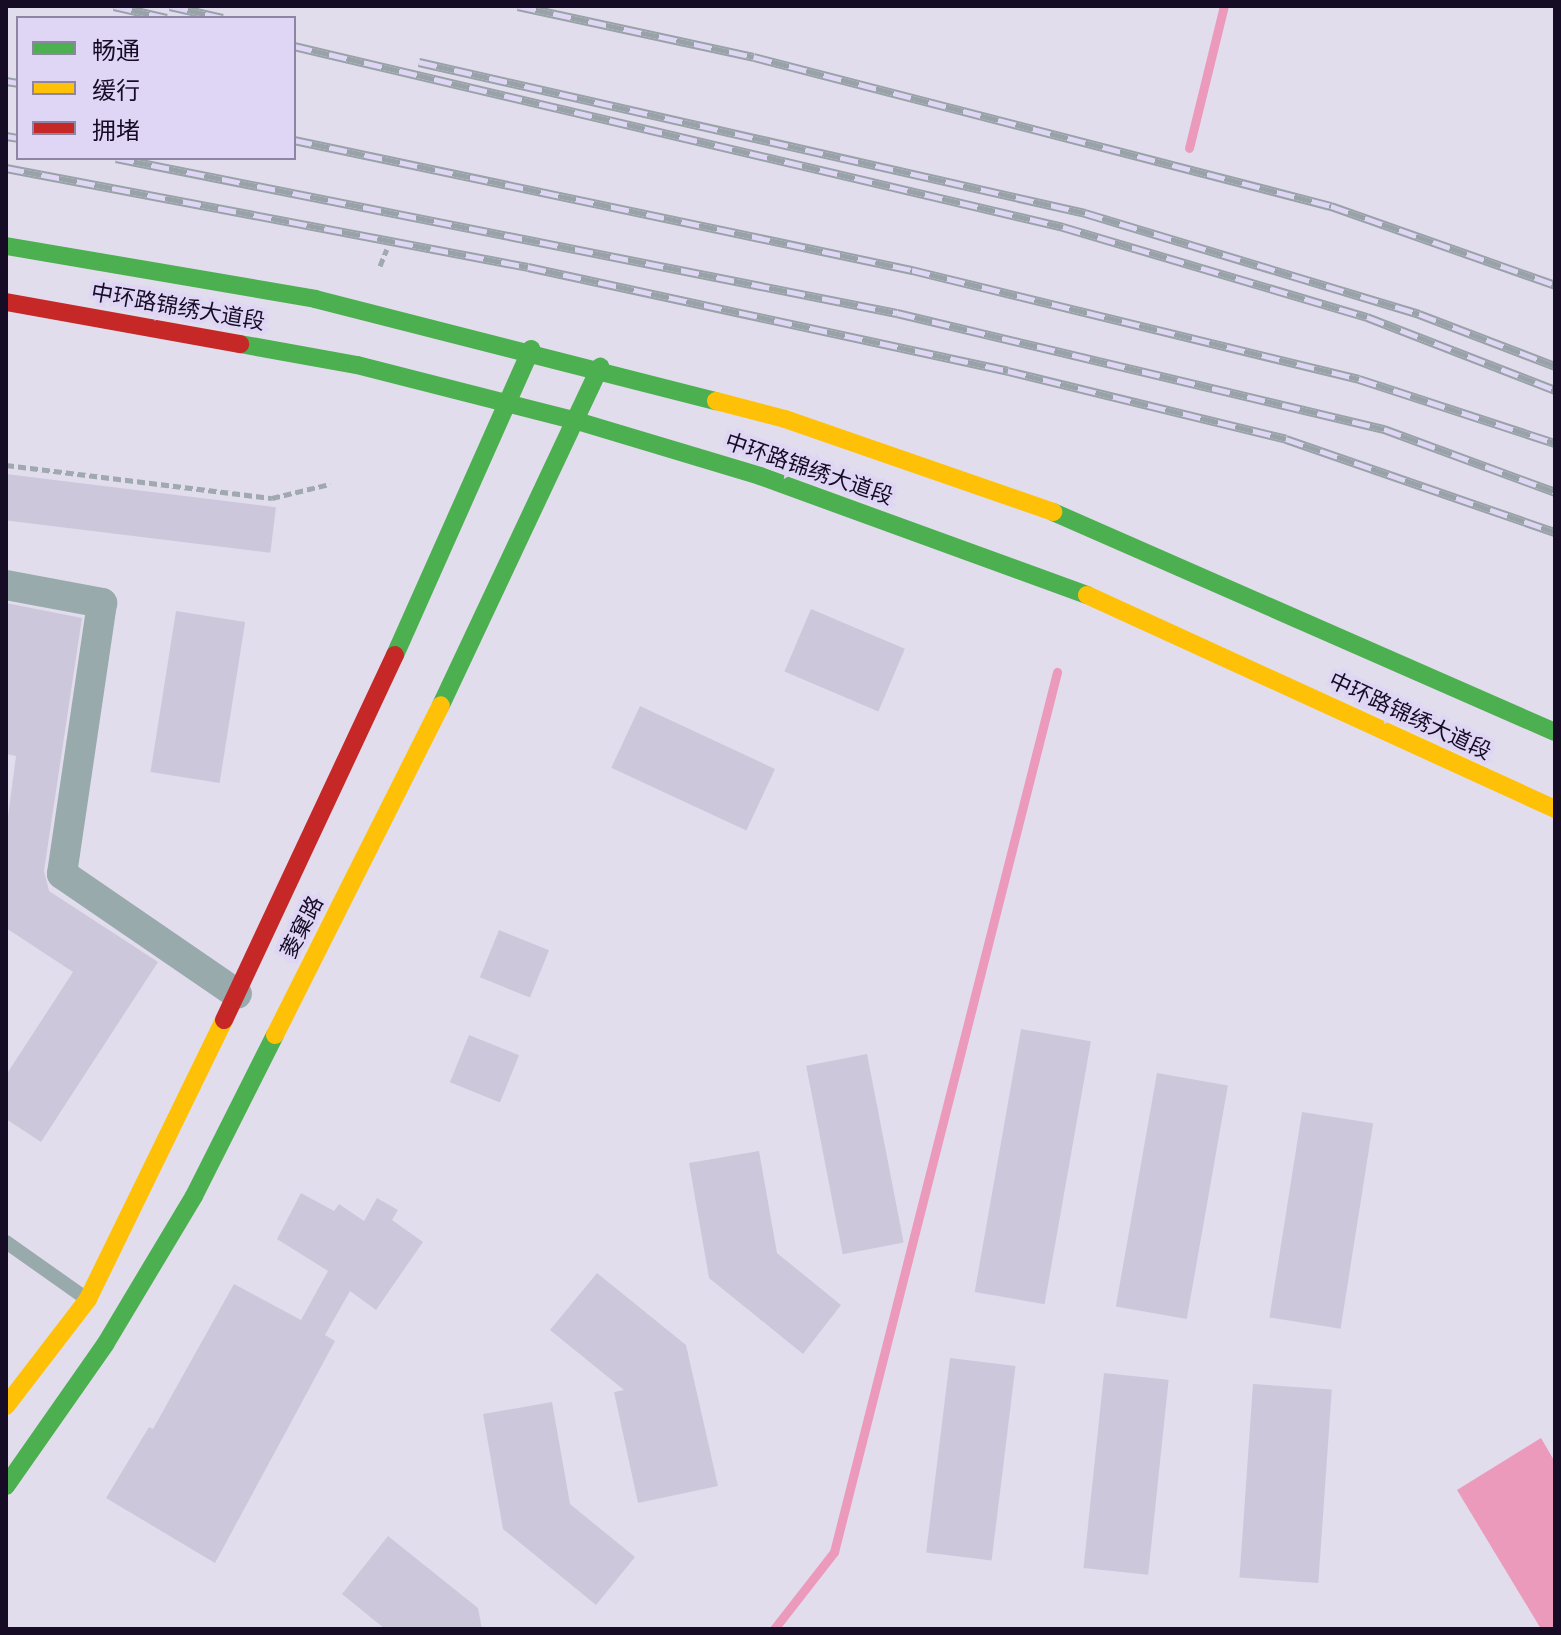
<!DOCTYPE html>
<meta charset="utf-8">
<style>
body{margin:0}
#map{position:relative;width:1561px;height:1635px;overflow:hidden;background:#e2dded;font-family:Arial,"Noto Sans SC",sans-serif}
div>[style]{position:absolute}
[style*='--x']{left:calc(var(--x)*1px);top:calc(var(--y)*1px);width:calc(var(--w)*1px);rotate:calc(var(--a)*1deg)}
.water>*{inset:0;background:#eb9abb}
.stream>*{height:9px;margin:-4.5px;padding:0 4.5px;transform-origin:4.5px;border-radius:4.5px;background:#eb9abb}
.building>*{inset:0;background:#cdc7dc;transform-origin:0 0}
.path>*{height:5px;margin-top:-2.5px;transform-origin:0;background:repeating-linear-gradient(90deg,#a0a9af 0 8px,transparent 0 12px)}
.lane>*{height:14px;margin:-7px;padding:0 7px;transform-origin:7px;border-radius:7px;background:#98aaac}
.street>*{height:30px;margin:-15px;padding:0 15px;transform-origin:15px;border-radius:15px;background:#98aaac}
.fast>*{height:18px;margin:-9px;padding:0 9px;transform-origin:9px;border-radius:9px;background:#4caf50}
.slow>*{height:18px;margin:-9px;padding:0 9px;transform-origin:9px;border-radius:9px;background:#ffc107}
.jam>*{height:18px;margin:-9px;padding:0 9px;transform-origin:9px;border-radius:9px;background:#c62828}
.rail>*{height:9px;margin-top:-4.5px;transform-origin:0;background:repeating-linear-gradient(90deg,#ded6f4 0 18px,#99a2a8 0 36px);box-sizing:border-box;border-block:2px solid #99a2a8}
span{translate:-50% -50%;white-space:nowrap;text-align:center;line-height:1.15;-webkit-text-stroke:8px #ded6f4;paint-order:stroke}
.street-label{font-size:22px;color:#160c26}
.frame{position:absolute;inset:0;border:8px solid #160c26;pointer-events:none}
.legend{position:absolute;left:16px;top:16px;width:280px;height:144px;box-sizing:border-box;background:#ded6f4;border:2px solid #8e85a2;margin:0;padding:10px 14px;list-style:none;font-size:24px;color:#160c26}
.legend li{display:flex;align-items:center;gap:16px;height:40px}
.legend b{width:40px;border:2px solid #8e85a2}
</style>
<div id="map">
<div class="water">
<div style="clip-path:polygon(1541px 1438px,1555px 1462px,1555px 1629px,1541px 1629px,1457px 1490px)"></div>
</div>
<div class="stream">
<div style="--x:1189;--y:148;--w:146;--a:-76.2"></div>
<div style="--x:774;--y:1629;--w:98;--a:-52.1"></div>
<div style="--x:834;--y:1552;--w:908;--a:-75.78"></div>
</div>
<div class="building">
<div style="left:6px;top:474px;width:272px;height:46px;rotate:7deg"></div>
<div style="clip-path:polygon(6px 603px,82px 618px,44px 871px,49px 891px,158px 962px,41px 1142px,6px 1119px,6px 1075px,73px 972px,6px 928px,6px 831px,16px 756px,6px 754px)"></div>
<div style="left:811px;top:609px;width:102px;height:68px;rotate:23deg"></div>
<div style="left:176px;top:611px;width:70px;height:163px;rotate:9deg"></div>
<div style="left:640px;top:706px;width:149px;height:68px;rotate:25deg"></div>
<div style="left:499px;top:930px;width:54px;height:51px;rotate:22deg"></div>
<div style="left:1021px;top:1029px;width:71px;height:267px;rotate:10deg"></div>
<div style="left:469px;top:1035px;width:54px;height:51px;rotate:22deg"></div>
<div style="left:867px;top:1054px;width:192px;height:62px;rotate:79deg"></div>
<div style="left:1157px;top:1073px;width:72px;height:237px;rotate:10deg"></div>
<div style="left:1302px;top:1112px;width:72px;height:208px;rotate:9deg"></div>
<div style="clip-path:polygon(759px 1151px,777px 1253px,841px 1305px,803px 1354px,709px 1278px,689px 1163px)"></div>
<div style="clip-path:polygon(301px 1193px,334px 1211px,339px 1204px,364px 1221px,377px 1198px,398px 1210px,392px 1220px,423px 1242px,376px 1310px,350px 1291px,325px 1335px,335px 1341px,215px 1563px,106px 1498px,149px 1427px,153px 1429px,234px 1284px,301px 1320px,328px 1271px,277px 1239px)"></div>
<div style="clip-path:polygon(597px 1273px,686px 1345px,718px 1486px,638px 1503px,614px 1392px,624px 1390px,550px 1330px)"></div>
<div style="left:950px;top:1358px;width:66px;height:196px;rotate:7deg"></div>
<div style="left:1104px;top:1373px;width:65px;height:196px;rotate:6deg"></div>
<div style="left:1253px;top:1384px;width:79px;height:194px;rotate:4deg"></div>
<div style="clip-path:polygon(552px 1402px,570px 1504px,635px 1557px,596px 1605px,503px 1529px,483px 1414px)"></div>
<div style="clip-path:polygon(388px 1536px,478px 1608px,482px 1629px,385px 1629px,342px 1594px)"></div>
</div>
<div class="path">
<div style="--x:380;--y:266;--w:18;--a:-68"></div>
<div style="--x:6;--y:465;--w:268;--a:7.1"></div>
<div style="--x:272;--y:498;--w:60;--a:-13.6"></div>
</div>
<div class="lane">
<div style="--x:6;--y:1242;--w:95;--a:35.2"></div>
</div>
<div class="street">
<div style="--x:6;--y:585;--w:98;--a:10.6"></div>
<div style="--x:102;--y:603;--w:274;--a:98.4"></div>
<div style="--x:62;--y:874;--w:212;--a:34.4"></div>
</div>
<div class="fast">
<div style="--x:6;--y:246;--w:314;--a:9.7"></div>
<div style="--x:315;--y:299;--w:414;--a:14.3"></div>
<div style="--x:240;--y:344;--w:119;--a:10.2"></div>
<div style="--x:357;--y:365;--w:227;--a:14.3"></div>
<div style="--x:577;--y:421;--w:191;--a:16.7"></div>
<div style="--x:760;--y:476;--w:348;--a:20"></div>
<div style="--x:1053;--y:512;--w:548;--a:23.67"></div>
<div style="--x:395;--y:655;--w:335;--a:-66"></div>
<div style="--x:441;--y:705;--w:374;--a:-64.8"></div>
<div style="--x:6;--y:1486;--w:174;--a:-55"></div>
<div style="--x:106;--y:1343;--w:171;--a:-59.1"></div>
<div style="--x:194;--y:1196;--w:180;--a:-63.3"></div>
</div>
<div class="slow">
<div style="--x:716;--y:401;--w:71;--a:14.6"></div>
<div style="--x:785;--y:419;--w:284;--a:19.1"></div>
<div style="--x:1087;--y:595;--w:515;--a:24.57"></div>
<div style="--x:275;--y:1035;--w:369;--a:-63.3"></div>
<div style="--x:6;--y:1406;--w:135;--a:-52.5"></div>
<div style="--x:88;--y:1299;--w:310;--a:-64"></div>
</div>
<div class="jam">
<div style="--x:6;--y:302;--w:238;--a:10.2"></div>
<div style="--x:224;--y:1020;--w:403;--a:-64.9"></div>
</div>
<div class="rail">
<div style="--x:114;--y:6;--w:54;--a:12.8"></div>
<div style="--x:170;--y:6;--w:54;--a:12.8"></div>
<div style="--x:518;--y:6;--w:241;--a:12.2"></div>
<div style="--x:754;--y:57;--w:596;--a:14.48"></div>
<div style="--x:1331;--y:206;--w:238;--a:19.4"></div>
<div style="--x:294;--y:46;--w:790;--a:13.24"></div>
<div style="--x:1063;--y:227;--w:317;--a:16.5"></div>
<div style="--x:1367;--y:317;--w:202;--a:21.2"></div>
<div style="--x:419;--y:62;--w:683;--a:12.77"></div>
<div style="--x:1085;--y:213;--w:349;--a:16.8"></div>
<div style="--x:1419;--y:314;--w:146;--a:20.9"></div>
<div style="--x:6;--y:81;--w:12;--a:9"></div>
<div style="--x:6;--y:136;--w:12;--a:9"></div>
<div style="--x:294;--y:140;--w:632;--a:11.88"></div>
<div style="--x:912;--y:270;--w:460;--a:13.7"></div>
<div style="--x:1359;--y:379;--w:206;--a:18.1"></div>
<div style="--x:116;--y:158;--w:796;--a:11.23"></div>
<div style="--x:897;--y:313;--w:501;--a:13.4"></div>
<div style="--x:1384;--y:429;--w:182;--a:20.2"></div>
<div style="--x:6;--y:168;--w:531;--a:10.74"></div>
<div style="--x:528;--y:267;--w:491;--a:12.2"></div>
<div style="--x:1008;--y:371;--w:286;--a:13.7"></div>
<div style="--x:1286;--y:439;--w:285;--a:19.1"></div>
</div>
<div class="street-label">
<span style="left:178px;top:307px;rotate:10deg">中环路锦绣大道段</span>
<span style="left:809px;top:469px;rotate:19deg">中环路锦绣大道段</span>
<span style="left:1410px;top:716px;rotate:25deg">中环路锦绣大道段</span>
<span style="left:302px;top:927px;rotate:-63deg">菱窠路</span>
</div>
<div class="frame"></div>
<ul class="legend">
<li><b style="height:10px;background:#4caf50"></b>畅通</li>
<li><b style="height:10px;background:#ffc107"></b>缓行</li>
<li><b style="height:10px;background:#c62828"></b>拥堵</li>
</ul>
</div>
